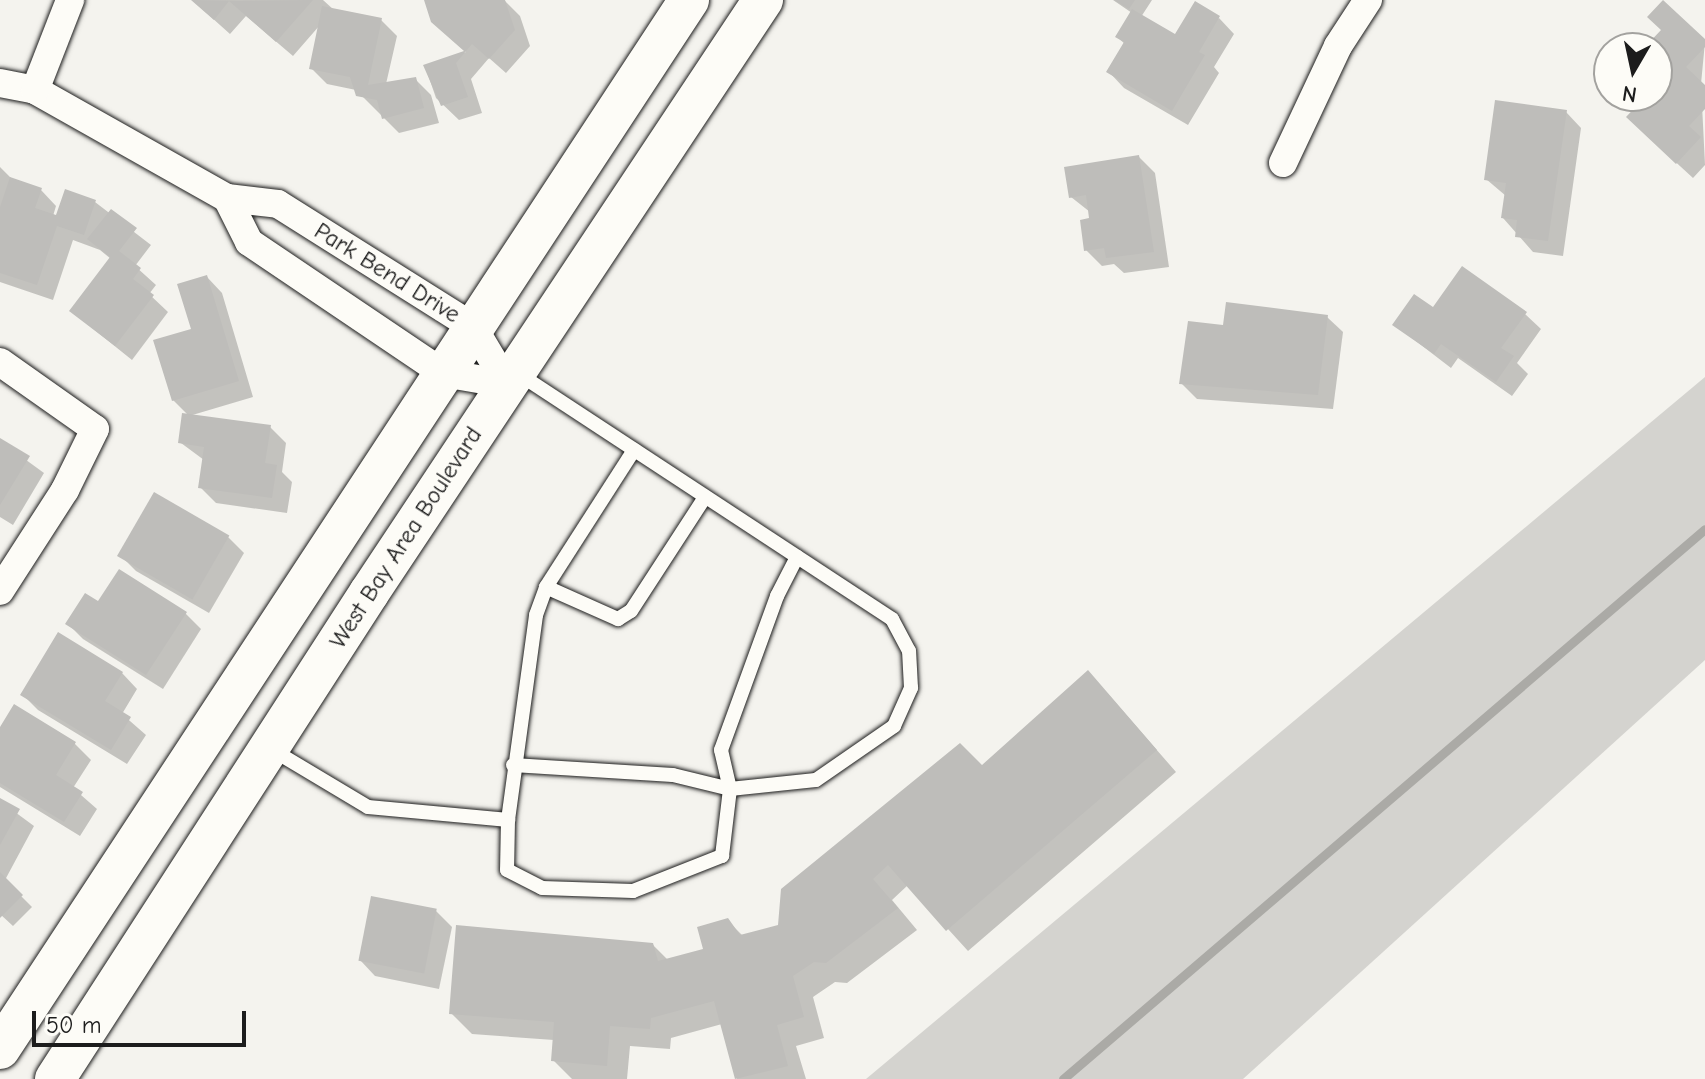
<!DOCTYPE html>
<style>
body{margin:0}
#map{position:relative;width:1705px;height:1079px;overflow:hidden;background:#f4f3ee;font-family:"Comic Neue",sans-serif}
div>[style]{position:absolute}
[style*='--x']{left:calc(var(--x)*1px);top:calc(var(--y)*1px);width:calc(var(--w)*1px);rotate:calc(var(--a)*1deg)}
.green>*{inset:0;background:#d4d3cf}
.shadow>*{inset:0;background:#0003}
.stream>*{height:9px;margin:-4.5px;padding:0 4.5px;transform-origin:4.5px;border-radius:4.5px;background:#abaaa6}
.building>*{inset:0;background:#bebdba;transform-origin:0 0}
.roads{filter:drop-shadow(0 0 2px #1c1c1c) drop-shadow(0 0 2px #1c1c1c)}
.lane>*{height:14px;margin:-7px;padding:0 7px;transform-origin:7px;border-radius:7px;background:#fdfcf7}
.street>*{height:28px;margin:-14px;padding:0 14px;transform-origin:14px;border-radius:14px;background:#fdfcf7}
.secondary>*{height:40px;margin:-20px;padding:0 20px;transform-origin:20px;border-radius:20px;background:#fdfcf7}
span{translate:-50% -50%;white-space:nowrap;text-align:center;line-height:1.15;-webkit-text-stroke:7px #fdfcf7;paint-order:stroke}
.street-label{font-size:24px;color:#1c1c1c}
.north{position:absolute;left:1593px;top:32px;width:80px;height:80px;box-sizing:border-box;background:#fdfcf7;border:2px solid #a3a29f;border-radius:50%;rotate:189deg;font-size:22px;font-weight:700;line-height:32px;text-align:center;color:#1c1c1c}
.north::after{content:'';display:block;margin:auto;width:28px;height:36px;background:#1c1c1c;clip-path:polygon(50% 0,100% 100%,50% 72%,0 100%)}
.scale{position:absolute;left:32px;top:1011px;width:214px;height:36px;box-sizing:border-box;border:4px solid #1c1c1c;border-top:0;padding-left:10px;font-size:24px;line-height:28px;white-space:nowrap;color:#1c1c1c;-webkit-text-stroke:6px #fdfcf7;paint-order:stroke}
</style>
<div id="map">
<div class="green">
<div style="clip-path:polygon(1705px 377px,1705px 660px,1243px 1079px,866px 1079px)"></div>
</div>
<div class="shadow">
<div style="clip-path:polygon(192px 0,323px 0,334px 10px,381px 20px,397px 36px,386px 84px,415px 79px,431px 95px,439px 123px,399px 133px,356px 90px,327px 84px,311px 68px,320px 25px,293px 56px,246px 16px,230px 34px)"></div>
<div style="clip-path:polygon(426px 0,504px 0,520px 16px,530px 46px,506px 73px,489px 58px,471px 79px,482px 113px,459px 120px,436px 98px,425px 66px,466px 52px,450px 38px)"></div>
<div style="clip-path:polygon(1113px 0,1152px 0,1141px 17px,1176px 37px,1219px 18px,1234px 34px,1214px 67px,1219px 73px,1188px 125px,1124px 88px,1109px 72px,1125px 44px,1117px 37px,1132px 13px)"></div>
<div style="clip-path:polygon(1705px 42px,1701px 84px,1705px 165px,1693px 178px,1644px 133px,1649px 96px,1657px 96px,1657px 48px,1647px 48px)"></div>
<div style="clip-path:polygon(1566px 112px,1581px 128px,1563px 256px,1533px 252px,1503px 218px,1506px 196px,1486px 179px)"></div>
<div style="clip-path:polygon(1139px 157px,1155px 173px,1169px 267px,1124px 273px,1114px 264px,1102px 266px,1086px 250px,1090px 212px,1071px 197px)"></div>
<div style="clip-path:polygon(0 167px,14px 181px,41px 190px,56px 206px,53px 216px,95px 202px,151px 245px,135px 266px,156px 285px,149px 294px,168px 312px,132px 360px,71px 311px,111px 259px,100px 250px,73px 240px,53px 300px,0 282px)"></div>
<div style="clip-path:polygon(207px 277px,222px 293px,253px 397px,189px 416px,270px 427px,286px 443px,282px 472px,292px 482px,287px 513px,216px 503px,200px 487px,204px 460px,181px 443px,189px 416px,173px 400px)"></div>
<div style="clip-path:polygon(1433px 310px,1525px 314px,1541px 329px,1517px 363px,1528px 374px,1512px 396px,1458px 358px,1451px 368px,1395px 325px)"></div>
<div style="clip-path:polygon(1327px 317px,1343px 332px,1333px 409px,1197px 399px,1181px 383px,1225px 328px)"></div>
<div style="clip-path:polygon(0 441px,44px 473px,13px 525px,0 517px)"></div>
<div style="clip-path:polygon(228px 537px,244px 553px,209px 613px,136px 571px,120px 555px)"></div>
<div style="clip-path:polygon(185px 613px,201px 629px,163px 689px,83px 639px,68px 624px)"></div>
<div style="clip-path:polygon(122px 673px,137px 689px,122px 714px,146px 735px,127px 764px,38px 710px,22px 694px)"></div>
<div style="clip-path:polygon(1108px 694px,1176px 772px,968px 951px,908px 885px,892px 900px,917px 930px,847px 983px,835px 982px,813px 997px,824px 1038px,796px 1046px,806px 1079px,737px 1079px,722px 1024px,671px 1038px,670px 1049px,630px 1046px,627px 1079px,572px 1079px,553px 1060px,554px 1040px,472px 1034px,451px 1013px,653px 945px,668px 960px,706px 950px,728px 921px,743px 936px,779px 926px,982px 768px)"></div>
<div style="clip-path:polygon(0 731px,75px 744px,91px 760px,73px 788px,97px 809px,80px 836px,0 787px)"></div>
<div style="clip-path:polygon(0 801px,34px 826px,5px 880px,32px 907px,13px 926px,0 914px)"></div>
<div style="clip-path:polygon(436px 911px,452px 927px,439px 989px,375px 976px,360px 960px)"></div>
</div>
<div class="stream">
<div style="--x:1063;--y:1079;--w:845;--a:-40.59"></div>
</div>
<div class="building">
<div style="clip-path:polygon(191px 0,238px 1px,313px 0,276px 42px,229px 1px,214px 20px)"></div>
<div style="clip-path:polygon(424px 0,505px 0,515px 30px,489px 59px,472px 44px,456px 63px,468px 97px,441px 106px,423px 65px,464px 51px,431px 22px)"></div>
<div style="clip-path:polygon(1114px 0,1135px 0,1129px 9px)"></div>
<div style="clip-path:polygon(1663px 0,1705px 39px,1705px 47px,1686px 67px,1705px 85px,1705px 109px,1689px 126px,1701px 137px,1676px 164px,1626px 117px,1646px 96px,1657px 96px,1657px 48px,1644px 48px,1661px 30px,1647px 17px)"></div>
<div style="clip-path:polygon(1195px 1px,1220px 16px,1199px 52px,1205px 55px,1172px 111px,1106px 72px,1124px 42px,1115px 37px,1132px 9px,1175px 34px)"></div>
<div style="clip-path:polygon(322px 6px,382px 18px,368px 85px,416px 77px,424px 108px,382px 119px,377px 100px,356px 96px,350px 77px,309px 69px)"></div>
<div style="clip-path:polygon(1495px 100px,1567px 110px,1548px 241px,1515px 237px,1517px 220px,1501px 218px,1506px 183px,1484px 180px)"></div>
<div style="clip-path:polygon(1139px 155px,1154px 252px,1106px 258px,1104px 248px,1084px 251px,1080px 220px,1089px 218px,1086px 195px,1069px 198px,1064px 167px)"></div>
<div style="clip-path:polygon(10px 177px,42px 188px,35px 208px,56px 215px,65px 189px,96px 200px,84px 235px,57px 226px,37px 285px,0 273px,0 207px)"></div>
<div style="clip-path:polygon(111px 209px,137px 228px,119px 251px,141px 268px,133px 279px,154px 295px,115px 346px,69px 311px,110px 257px,87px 239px)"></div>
<div style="clip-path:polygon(1462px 266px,1527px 312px,1501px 348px,1514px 356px,1496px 382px,1441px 344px,1434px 354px,1392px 325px,1414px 294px,1433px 307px)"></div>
<div style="clip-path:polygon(207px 275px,239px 381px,172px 401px,153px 340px,191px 329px,177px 284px)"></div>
<div style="clip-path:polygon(1226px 302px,1328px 315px,1318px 395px,1179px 384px,1188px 321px,1223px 325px)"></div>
<div style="clip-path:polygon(182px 413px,271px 425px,265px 463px,277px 465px,272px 498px,198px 488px,204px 447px,178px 443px)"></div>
<div style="clip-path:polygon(0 438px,30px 456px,0 505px)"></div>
<div style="left:154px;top:492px;width:87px;height:74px;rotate:30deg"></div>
<div style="clip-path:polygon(119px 569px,187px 612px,146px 675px,65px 624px,85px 593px,98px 601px)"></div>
<div style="clip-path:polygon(58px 632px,123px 672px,105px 701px,131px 717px,111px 750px,20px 695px)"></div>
<div style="clip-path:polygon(1088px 670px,1157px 750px,946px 931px,888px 865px,873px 879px,898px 908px,826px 963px,814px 962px,793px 976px,804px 1017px,777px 1025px,788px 1066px,735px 1079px,714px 1001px,651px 1018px,650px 1029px,610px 1026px,607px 1066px,551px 1061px,554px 1022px,449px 1014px,456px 925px,653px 943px,658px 961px,703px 949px,697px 927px,728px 918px,740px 935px,778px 925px,781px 889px,960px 743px,982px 765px)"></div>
<div style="clip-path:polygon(14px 704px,76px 742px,56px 775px,83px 792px,64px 822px,0 783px,0 727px)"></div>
<div style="clip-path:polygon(0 798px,20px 809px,0 845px)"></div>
<div style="clip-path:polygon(0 872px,23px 895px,0 918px)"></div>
<div style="left:371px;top:896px;width:67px;height:66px;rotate:11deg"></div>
</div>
<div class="roads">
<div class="lane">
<div style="--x:546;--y:587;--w:79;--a:24"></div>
<div style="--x:618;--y:619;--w:15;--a:-32"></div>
<div style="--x:631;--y:611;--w:136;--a:-57"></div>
<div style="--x:271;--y:749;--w:113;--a:30.9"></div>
<div style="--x:368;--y:807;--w:141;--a:5.3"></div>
<div style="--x:508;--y:820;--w:50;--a:91.1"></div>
<div style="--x:507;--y:870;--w:39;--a:27"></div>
<div style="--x:542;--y:888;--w:91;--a:1.9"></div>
<div style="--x:633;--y:891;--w:96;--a:-21.5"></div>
<div style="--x:722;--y:856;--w:67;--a:-83.2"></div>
<div style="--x:730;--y:789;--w:86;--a:-6"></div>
<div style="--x:816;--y:780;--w:95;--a:-34.7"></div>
<div style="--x:894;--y:726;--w:42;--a:-65.9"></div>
<div style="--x:911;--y:688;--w:37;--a:-93"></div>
<div style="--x:909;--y:651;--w:36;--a:-118"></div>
<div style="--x:892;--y:619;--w:446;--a:-146.7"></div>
<div style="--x:513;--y:765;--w:160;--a:3.6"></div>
<div style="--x:673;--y:775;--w:59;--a:13.8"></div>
<div style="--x:730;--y:789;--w:40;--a:-103"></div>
<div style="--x:721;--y:750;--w:164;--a:-70"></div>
<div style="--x:777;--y:596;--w:44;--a:-62.9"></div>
<div style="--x:508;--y:820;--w:207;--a:-82.2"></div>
<div style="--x:536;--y:615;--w:30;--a:-70"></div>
<div style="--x:546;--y:587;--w:163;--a:-57.3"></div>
</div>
<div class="street">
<div style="--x:0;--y:83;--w:36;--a:11"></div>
<div style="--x:35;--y:90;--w:220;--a:29.4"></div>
<div style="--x:227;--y:198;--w:51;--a:6.7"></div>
<div style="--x:278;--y:204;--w:231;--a:32.2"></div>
<div style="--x:473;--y:327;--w:66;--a:59.2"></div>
<div style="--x:35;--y:90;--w:97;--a:-68.7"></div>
<div style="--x:1283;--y:163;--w:129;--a:-64.8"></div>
<div style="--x:1338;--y:46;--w:55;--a:-56.9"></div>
<div style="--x:227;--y:198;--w:49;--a:63.4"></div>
<div style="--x:249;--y:242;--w:234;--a:34"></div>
<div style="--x:443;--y:373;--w:65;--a:9.8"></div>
<div style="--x:0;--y:362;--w:116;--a:35.2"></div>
<div style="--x:95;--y:429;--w:68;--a:116.2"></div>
<div style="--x:65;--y:490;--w:120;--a:122.8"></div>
</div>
<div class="secondary">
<div style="--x:0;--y:1049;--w:1255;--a:-56.7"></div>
<div style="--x:55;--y:1079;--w:579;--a:-57.13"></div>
<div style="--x:369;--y:593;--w:712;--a:-56.4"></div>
</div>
</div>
<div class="street-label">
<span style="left:387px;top:273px;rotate:32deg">Park Bend Drive</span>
<span style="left:406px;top:538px;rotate:-57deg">West Bay Area Boulevard</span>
</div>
<div class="north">N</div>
<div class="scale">50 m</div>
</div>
